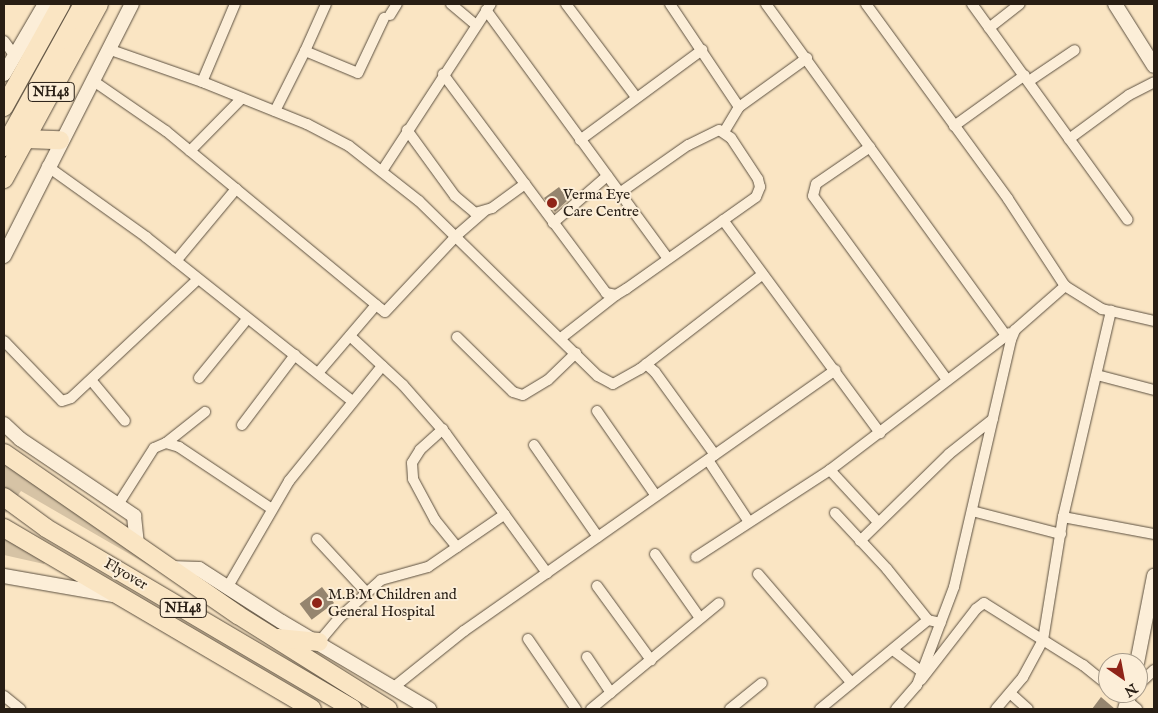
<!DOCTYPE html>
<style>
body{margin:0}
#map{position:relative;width:1158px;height:713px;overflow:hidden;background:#fae5c3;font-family:"IM FELL English",serif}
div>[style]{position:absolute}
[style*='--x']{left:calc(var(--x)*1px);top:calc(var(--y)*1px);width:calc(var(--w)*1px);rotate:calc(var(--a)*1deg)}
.green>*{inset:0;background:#d6c3a5}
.building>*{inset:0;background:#95856f;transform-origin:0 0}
.roads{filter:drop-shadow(0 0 1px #5c5040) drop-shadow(0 0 1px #5c5040)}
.minor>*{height:10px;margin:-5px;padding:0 5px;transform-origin:5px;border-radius:5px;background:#fceed8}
.tertiary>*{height:14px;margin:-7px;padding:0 7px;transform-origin:7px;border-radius:7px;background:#fceed8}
.trunk>*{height:18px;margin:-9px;padding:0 9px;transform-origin:9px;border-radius:9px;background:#fae5c3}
.dots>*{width:14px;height:14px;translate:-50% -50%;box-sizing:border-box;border:2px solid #fceed8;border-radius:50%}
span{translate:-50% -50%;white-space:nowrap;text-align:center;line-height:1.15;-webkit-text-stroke:4px #fceed8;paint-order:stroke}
.shield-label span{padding:1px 4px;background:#fceed8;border:1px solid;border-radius:4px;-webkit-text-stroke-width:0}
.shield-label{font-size:14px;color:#281e14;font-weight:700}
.poi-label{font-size:15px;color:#281e14}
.left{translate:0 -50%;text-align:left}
.street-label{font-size:15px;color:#281e14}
.frame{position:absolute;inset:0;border:5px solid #281e14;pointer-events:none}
.north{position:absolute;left:1098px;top:653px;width:50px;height:50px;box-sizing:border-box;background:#fceed8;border:1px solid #a79b8a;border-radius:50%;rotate:147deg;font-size:14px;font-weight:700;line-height:20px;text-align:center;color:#281e14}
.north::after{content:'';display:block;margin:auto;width:18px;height:22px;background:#8f2418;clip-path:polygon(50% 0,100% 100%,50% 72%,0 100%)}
</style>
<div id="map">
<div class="green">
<div style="clip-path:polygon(4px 459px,188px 588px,21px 491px,6px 513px,4px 511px)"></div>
<div style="clip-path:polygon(4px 533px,47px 559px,44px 564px,4px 555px)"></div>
</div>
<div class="building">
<div style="clip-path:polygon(559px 187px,568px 200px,555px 212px,544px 198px)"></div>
<div style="left:322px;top:587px;width:20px;height:28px;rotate:53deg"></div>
<div style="clip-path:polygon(1101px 697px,1115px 709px,1092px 709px)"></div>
</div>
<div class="roads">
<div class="minor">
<div style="--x:451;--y:4;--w:33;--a:40"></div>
<div style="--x:566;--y:4;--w:116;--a:53"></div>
<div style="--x:670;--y:4;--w:124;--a:56.2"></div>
<div style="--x:766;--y:4;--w:410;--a:54.1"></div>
<div style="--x:866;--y:4;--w:241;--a:53.9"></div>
<div style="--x:1008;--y:199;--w:104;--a:56.8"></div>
<div style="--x:1065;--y:286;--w:44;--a:31.9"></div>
<div style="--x:1102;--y:309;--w:53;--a:13"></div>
<div style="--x:972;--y:4;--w:266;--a:54.2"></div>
<div style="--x:486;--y:10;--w:308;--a:53.8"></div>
<div style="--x:390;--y:15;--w:13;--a:-58"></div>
<div style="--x:989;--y:28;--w:39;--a:-38"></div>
<div style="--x:4;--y:41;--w:17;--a:54"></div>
<div style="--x:108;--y:49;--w:103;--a:19.3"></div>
<div style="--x:205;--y:83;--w:110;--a:21.9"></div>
<div style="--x:307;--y:124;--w:47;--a:27.6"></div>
<div style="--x:349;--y:146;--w:89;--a:38.2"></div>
<div style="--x:419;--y:201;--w:250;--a:44.4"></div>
<div style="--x:598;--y:376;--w:17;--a:28"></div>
<div style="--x:613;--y:384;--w:31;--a:-29"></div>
<div style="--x:640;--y:369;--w:155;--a:-37.7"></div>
<div style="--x:305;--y:51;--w:51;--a:-65.9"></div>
<div style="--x:443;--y:74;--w:273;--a:53.3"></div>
<div style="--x:606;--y:293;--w:10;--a:11"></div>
<div style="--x:616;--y:295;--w:12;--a:-31"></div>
<div style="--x:626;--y:289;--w:159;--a:-35.3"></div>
<div style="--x:756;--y:197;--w:11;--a:-68"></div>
<div style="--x:760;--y:187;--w:8;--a:-104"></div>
<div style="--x:758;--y:179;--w:49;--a:-123.4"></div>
<div style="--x:731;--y:138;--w:14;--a:-146"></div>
<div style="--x:719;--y:130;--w:34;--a:154"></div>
<div style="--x:688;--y:145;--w:82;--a:145"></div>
<div style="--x:92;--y:80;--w:90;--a:34.6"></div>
<div style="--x:166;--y:131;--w:273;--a:39.6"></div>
<div style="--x:1029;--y:81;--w:55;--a:-34"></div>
<div style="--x:202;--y:82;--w:85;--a:-67.1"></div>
<div style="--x:275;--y:111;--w:67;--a:-63.4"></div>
<div style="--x:305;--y:51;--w:57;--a:22.5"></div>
<div style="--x:358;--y:73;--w:61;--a:-64.7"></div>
<div style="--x:954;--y:126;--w:87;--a:-35.7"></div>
<div style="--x:407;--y:130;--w:82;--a:54"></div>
<div style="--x:455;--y:196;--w:26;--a:40"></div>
<div style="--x:475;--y:213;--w:18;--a:-16"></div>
<div style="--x:492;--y:208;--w:41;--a:-36"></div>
<div style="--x:724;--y:132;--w:29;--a:-59"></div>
<div style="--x:739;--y:107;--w:84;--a:-35.8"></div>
<div style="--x:1069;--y:139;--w:74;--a:-36.3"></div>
<div style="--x:1129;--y:95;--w:28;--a:-27"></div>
<div style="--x:580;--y:140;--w:152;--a:-36.4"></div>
<div style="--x:870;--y:147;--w:65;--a:145.6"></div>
<div style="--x:816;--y:184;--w:12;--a:104"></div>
<div style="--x:813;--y:196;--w:228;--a:53.9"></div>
<div style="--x:190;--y:151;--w:74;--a:-45.5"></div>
<div style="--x:47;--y:166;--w:122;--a:35.6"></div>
<div style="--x:146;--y:237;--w:263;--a:38.5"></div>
<div style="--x:382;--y:171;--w:199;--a:-56.9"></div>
<div style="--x:723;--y:220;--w:265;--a:53.6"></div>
<div style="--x:553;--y:223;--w:72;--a:-41"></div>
<div style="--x:176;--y:261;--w:94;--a:-50.2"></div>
<div style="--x:350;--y:336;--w:72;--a:42.8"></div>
<div style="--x:403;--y:385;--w:65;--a:48.7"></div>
<div style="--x:446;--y:434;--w:172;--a:54"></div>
<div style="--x:457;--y:337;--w:78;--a:44.5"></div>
<div style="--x:513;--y:392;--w:10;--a:17"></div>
<div style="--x:523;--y:395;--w:29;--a:-31"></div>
<div style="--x:548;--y:380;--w:39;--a:-44"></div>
<div style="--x:561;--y:338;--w:70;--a:-38"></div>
<div style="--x:4;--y:341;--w:83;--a:46"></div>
<div style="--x:62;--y:401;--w:9;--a:-18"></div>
<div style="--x:71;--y:398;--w:174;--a:-43.1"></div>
<div style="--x:646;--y:364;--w:12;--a:42"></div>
<div style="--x:655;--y:372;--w:102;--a:54.1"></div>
<div style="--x:318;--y:373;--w:89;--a:-49.5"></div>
<div style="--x:376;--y:305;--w:11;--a:38"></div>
<div style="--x:385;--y:312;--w:104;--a:-46.9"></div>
<div style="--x:456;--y:236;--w:38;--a:-41"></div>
<div style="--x:1097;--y:375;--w:59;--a:14.7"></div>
<div style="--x:199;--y:378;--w:77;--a:-50.8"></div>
<div style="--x:91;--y:380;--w:53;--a:50.3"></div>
<div style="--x:597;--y:411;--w:103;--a:55.2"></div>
<div style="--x:242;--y:425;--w:88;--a:-52.9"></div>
<div style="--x:443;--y:429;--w:31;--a:138"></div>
<div style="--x:420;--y:450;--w:15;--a:122"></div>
<div style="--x:412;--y:463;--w:16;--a:86"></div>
<div style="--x:413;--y:479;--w:47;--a:61.8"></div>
<div style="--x:435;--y:520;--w:35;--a:51"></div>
<div style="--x:166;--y:443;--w:50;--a:-38.5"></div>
<div style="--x:534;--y:445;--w:112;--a:55.2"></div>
<div style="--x:708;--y:460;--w:74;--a:56.5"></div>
<div style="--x:830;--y:470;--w:71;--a:47.3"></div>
<div style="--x:119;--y:503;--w:65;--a:-57.5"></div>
<div style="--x:154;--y:448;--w:13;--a:-23"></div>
<div style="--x:166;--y:443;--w:14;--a:17"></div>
<div style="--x:179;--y:447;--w:112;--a:33.7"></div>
<div style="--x:972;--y:511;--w:92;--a:14.5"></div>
<div style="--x:835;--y:513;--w:76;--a:47.1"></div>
<div style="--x:887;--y:569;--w:65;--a:51.2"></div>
<div style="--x:928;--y:620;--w:13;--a:13"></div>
<div style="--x:1063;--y:517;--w:93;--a:10.6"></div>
<div style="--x:317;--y:539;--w:72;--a:47.2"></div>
<div style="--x:860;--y:541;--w:124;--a:-44.3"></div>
<div style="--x:949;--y:454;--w:56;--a:-38.5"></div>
<div style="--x:655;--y:554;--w:78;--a:54.9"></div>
<div style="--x:696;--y:557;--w:160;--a:-33"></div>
<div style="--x:830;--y:470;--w:226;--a:-37.3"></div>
<div style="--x:758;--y:574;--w:143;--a:49.3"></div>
<div style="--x:597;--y:586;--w:92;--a:53.9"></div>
<div style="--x:227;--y:588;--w:124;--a:-59.9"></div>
<div style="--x:289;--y:481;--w:148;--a:-51"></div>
<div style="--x:528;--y:639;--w:85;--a:55.6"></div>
<div style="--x:319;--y:642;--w:30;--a:-50"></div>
<div style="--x:338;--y:619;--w:58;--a:-42.2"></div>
<div style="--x:381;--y:580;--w:49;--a:-15.5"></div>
<div style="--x:428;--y:567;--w:93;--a:-34.5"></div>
<div style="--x:893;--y:650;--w:35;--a:37"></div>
<div style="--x:587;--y:657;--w:43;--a:56.3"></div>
<div style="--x:921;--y:680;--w:90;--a:-52.2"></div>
<div style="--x:976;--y:609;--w:10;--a:-37"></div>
<div style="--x:984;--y:603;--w:117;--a:32.1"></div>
<div style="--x:1083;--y:665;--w:32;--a:39"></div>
<div style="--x:1138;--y:685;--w:22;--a:-43"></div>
<div style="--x:394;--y:687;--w:90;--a:-38.7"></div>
<div style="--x:464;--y:631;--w:454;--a:-35.1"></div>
<div style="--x:1010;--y:693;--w:24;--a:42"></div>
<div style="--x:1118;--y:693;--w:25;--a:40"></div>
<div style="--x:4;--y:696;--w:21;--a:39"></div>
<div style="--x:591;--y:709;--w:166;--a:-39.6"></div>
<div style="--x:730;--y:709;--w:41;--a:-39.1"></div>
<div style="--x:820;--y:709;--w:140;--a:-39.5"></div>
<div style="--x:896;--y:709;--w:32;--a:-49"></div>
<div style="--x:917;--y:685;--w:105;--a:-69.3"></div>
<div style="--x:954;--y:587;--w:253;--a:-77"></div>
<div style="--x:1011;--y:340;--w:11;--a:-68"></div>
<div style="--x:1015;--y:330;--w:67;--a:-41.3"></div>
<div style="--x:996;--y:709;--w:42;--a:-49.8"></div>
<div style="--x:1023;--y:677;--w:42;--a:-61.6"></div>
<div style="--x:1043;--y:640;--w:125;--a:-80.8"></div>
<div style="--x:1063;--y:517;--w:212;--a:-76.9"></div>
</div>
<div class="tertiary">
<div style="--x:1115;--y:4;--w:73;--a:57.8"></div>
<div style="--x:4;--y:74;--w:81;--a:-59.6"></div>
<div style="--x:4;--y:256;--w:283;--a:-63.1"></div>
<div style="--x:4;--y:424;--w:22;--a:43"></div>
<div style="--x:20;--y:439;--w:138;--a:34"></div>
<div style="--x:134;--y:516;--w:27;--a:84"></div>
<div style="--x:170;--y:568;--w:29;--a:2"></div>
<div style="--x:199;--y:569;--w:98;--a:32.6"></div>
<div style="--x:282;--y:622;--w:171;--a:30.6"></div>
<div style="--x:4;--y:576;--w:111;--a:9.9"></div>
<div style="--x:1137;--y:663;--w:89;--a:-78.9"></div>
<div style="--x:1125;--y:709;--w:17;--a:-73"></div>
</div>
<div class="trunk">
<div style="--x:4;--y:107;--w:118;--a:-61"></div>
<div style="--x:26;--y:139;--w:34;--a:2"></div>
<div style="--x:4;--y:147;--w:163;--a:-61.1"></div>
<div style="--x:4;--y:179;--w:199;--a:-61.5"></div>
<div style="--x:4;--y:453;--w:285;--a:34.7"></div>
<div style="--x:238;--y:615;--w:177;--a:32.1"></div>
<div style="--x:4;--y:497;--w:52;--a:36.4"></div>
<div style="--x:46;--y:528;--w:356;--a:30.5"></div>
<div style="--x:4;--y:528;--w:357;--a:30.4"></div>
<div style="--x:278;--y:638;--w:41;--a:5.6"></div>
</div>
</div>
<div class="dots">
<div style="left:552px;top:203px;background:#8f2418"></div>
<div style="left:317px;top:603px;background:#8f2418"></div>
</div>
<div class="shield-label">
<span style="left:51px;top:92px">NH48</span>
<span style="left:183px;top:608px">NH48</span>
</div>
<div class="poi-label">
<span class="left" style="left:563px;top:203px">Verma Eye<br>Care Centre</span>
<span class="left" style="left:328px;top:603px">M.B.M Children and<br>General Hospital</span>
</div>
<div class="street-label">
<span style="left:126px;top:574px;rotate:30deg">Flyover</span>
</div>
<div class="frame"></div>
<div class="north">N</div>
</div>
